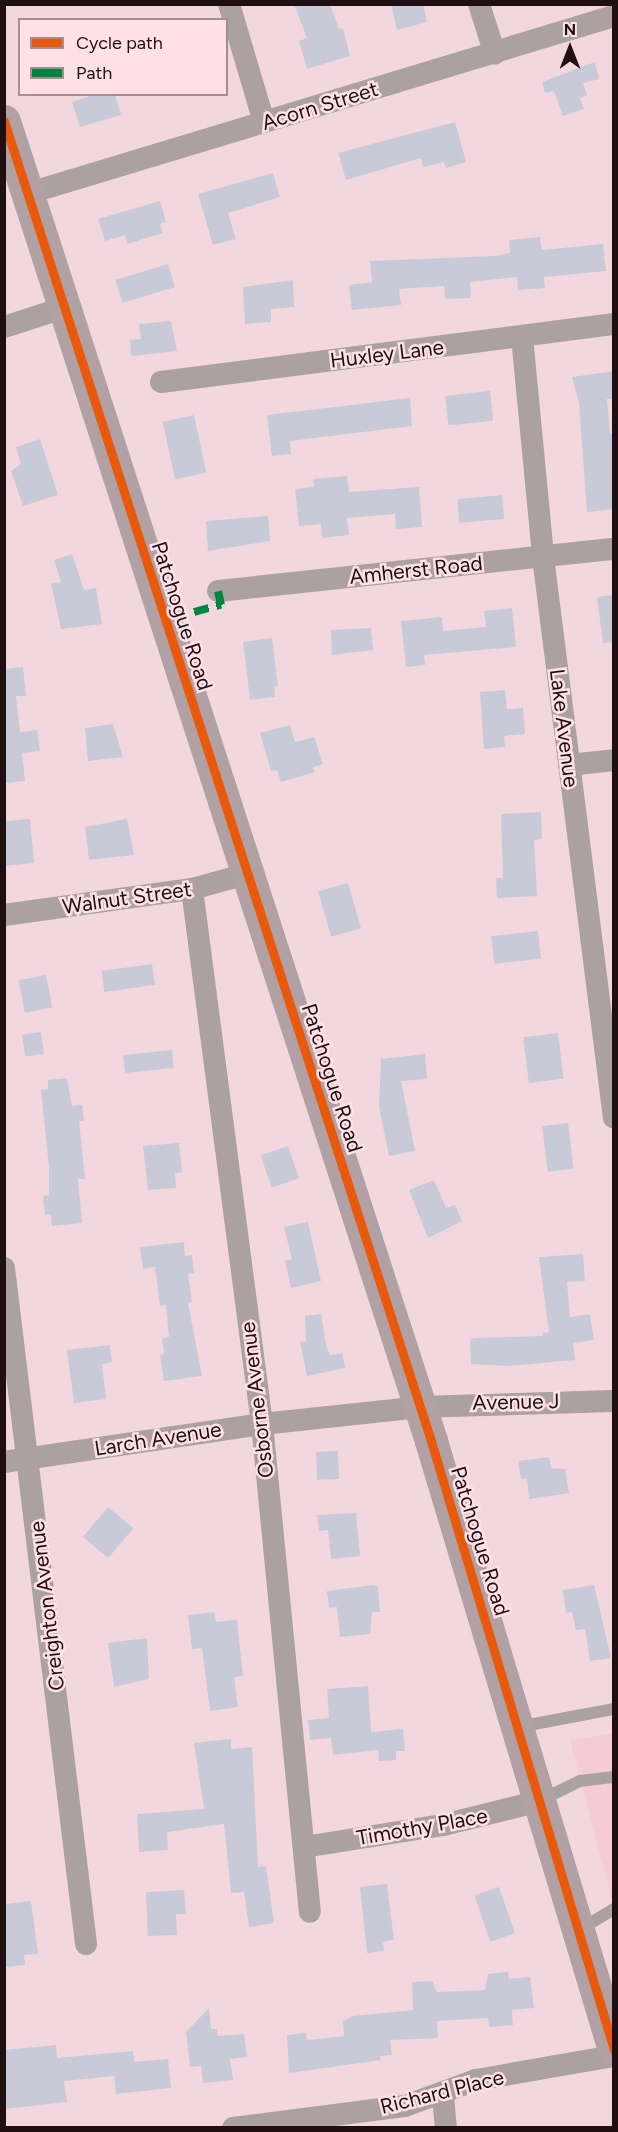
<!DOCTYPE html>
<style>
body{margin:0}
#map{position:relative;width:618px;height:2132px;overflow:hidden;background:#f2d8de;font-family:Figtree,sans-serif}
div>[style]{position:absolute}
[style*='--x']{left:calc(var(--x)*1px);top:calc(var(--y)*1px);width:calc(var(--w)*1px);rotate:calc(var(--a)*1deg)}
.built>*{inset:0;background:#f5ccd5}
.building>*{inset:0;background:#c9cad7;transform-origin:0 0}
.lane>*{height:12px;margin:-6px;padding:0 6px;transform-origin:6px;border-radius:6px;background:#aba0a2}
.street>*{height:22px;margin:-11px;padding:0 11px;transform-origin:11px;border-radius:11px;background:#aba0a2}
.primary>*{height:33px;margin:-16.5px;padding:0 16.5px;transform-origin:16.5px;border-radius:16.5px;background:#b1a1a5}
.quiet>*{height:8px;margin-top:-4px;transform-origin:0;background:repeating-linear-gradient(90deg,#00873e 0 15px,transparent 0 23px)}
.cycleway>*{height:9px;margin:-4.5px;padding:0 4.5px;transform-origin:4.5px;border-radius:4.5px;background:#e8590c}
span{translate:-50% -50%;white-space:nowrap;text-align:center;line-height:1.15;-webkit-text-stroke:5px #fee1e7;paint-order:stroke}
.street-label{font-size:21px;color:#1f0f13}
.frame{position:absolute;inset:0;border:6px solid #1f0f13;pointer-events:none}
.legend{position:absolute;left:18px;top:18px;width:210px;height:78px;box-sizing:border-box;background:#fee1e7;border:2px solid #a58d92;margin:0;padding:8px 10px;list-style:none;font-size:18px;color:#1f0f13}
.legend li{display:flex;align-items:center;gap:12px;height:30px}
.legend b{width:30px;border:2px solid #a58d92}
.north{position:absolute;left:540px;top:18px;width:60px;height:60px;-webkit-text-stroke:4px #fee1e7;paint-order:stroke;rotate:0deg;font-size:16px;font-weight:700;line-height:24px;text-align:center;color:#1f0f13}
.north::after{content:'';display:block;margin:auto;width:21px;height:27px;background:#1f0f13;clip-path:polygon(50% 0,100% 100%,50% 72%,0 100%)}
</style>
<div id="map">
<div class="built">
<div style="clip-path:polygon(613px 1734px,613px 1904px,570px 1740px)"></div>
</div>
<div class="building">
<div style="clip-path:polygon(294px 4px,330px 4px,339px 29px,343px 28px,350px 56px,307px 69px,299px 41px,307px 38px)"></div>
<div style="clip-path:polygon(391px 4px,423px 4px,427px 22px,397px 30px)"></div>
<div style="clip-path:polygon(595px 62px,599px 79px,583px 83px,587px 95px,580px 98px,584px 109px,563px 116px,554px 91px,545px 93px,542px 82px)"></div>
<div style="clip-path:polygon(96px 94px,115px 94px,121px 115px,80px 127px,72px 102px)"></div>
<div style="clip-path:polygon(455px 122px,466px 162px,446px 168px,444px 162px,423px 167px,421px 158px,346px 180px,338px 153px)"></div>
<div style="clip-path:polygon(273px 173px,280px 197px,228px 213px,236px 239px,213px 245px,198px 194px)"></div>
<div style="clip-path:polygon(160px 201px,166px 222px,160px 224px,163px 233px,127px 244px,125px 235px,105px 241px,98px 219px)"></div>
<div style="clip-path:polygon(540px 237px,542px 250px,603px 244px,606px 271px,544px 277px,545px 288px,518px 290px,517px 277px,470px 282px,471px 298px,445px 299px,444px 286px,399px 289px,401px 305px,352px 310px,349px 285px,372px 282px,370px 261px,494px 256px,510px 253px,509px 240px)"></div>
<div style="left:168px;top:264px;width:24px;height:55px;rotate:73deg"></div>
<div style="clip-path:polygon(293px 280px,294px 307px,271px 309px,271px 322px,245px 324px,243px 287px)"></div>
<div style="clip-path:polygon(171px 321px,177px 351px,131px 356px,130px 340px,141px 339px,139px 324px)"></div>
<div style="clip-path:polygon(614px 371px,614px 399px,607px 399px,610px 433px,614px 433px,614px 509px,587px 512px,579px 403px,572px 377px)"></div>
<div style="left:490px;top:391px;width:30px;height:45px;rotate:84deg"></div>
<div style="clip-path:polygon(410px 398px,412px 426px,290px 441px,291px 454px,272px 456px,267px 415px)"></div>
<div style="left:194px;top:415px;width:59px;height:32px;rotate:78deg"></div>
<div style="clip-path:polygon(40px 439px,58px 495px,23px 506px,11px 471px,21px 464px,16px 447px)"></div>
<div style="clip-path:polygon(347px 476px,349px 492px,419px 487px,422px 527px,396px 529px,395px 514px,347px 518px,349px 535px,322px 538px,321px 524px,299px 526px,295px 489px,314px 487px,313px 479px)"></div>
<div style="left:502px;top:495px;width:24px;height:45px;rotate:85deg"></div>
<div style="clip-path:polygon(268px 516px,270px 541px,208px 551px,206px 521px)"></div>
<div style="clip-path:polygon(72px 554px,84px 590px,96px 588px,102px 624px,61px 629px,51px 583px,61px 582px,54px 560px)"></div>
<div style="clip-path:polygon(614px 595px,614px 642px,603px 643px,597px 597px)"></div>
<div style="clip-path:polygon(512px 608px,516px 647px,424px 655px,425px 665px,406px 667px,401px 621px,442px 617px,443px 631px,486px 627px,484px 611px)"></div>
<div style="clip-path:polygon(371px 628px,373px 650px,332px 655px,331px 630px)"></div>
<div style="clip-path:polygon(272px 638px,278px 686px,274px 686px,275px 697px,250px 700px,243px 642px)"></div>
<div style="clip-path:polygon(23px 667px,26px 696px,16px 696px,20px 732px,37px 730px,40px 751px,22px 753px,25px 781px,4px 783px,4px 669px)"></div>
<div style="clip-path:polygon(505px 690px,507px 709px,523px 708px,525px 734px,504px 736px,505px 747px,484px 749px,480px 692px)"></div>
<div style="clip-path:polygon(113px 724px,123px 757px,88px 761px,85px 728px)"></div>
<div style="clip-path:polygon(290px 725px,295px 742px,314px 737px,323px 764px,313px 767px,315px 772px,281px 782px,277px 770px,271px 771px,260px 733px)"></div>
<div style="clip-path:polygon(541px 812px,542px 839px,534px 840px,537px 896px,497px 898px,496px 878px,503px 878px,501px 814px)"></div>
<div style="clip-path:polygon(30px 819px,34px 863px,4px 866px,4px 821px)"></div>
<div style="clip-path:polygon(127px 819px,134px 855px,89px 860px,85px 827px)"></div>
<div style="left:348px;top:883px;width:47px;height:31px;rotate:74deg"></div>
<div style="left:538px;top:931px;width:28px;height:47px;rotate:84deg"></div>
<div style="left:152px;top:964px;width:21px;height:51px;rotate:82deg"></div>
<div style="left:46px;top:975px;width:33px;height:28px;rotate:79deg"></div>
<div style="left:41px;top:1032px;width:22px;height:19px;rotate:82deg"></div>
<div style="left:558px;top:1033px;width:46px;height:35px;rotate:83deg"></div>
<div style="left:172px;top:1050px;width:18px;height:49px;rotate:84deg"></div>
<div style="clip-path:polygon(425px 1054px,427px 1079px,401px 1081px,415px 1151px,389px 1156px,379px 1107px,381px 1059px)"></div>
<div style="clip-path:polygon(67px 1078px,72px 1106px,82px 1105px,84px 1121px,79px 1121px,85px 1179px,78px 1179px,82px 1223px,52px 1226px,51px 1214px,45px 1215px,43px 1196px,49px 1195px,49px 1167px,41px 1090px,48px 1089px,48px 1080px)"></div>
<div style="left:568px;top:1123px;width:46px;height:26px;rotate:83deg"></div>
<div style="clip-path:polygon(179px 1143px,182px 1172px,175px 1173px,176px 1188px,148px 1190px,143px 1146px)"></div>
<div style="left:288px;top:1146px;width:34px;height:29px;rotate:71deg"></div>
<div style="clip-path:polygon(434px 1180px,446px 1208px,455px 1205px,462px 1221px,428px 1238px,409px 1190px)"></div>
<div style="clip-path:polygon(308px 1222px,321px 1281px,291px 1288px,285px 1261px,292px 1259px,284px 1227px)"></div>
<div style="clip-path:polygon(184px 1242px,185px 1256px,192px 1255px,194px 1273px,188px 1274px,192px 1302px,188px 1303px,202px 1376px,164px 1381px,160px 1355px,164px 1354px,162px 1338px,169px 1337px,166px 1305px,160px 1306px,155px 1267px,143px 1269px,140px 1247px)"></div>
<div style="clip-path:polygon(583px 1254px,585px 1281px,567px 1282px,570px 1317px,590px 1314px,594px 1340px,573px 1343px,575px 1360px,507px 1366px,471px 1364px,470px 1340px,474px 1338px,543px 1336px,543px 1333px,549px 1332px,539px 1257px)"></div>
<div style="clip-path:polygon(321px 1314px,326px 1345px,330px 1355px,342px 1353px,345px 1368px,307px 1376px,300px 1342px,306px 1341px,305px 1316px)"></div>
<div style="clip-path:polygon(110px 1345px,112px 1362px,102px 1364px,106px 1399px,74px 1403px,67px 1350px)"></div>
<div style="left:338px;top:1451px;width:28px;height:22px;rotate:88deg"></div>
<div style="clip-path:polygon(549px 1457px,551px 1468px,565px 1469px,569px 1493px,529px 1499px,527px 1478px,521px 1479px,518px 1461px)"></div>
<div style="left:108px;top:1507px;width:33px;height:39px;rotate:40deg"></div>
<div style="clip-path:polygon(356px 1513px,360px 1556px,331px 1559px,328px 1530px,319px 1531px,317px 1515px)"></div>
<div style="clip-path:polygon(374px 1585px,378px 1587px,380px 1612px,372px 1612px,370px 1634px,340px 1637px,337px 1607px,329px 1608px,327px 1591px)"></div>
<div style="clip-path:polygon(594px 1585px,611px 1658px,590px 1661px,585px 1629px,576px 1630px,572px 1612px,566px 1613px,563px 1590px)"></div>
<div style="clip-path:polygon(214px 1612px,216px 1622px,237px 1620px,243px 1676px,234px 1677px,238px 1707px,210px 1711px,202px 1648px,192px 1649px,188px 1615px)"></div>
<div style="clip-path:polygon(147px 1638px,149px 1679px,114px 1687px,108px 1643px)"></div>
<div style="clip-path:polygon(368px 1686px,371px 1732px,403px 1729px,405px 1751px,396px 1751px,396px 1760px,379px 1761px,378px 1750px,333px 1755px,331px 1738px,310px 1740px,308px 1720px,329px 1718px,327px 1689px)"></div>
<div style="clip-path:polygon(231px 1739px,231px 1749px,252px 1747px,258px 1867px,266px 1866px,274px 1923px,249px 1927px,244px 1892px,231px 1893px,224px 1824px,167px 1832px,168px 1850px,139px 1852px,137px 1814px,204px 1809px,194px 1743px)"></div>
<div style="clip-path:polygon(387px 1884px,394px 1940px,383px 1942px,384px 1951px,367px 1953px,360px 1887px)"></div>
<div style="left:499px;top:1887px;width:49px;height:26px;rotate:71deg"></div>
<div style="clip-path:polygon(184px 1890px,186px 1914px,176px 1914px,177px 1935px,148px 1936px,146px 1892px)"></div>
<div style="clip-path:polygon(31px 1901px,38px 1954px,24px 1955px,25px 1965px,4px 1967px,4px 1904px)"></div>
<div style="clip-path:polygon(508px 1972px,509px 1979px,530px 1977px,534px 2008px,512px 2010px,513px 2025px,489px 2027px,488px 2018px,437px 2021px,438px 2038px,390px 2040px,392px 2055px,380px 2056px,381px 2060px,289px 2073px,287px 2035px,306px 2033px,307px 2040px,344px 2036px,343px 2021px,353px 2016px,413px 2010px,412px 1982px,432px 1981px,437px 1992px,485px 1990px,488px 1974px)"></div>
<div style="clip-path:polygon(209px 2008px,211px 2029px,217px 2029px,218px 2036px,244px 2034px,247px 2057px,230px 2059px,233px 2080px,203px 2083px,201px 2066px,190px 2067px,186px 2032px)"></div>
<div style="clip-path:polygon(56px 2045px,57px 2058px,133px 2051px,134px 2062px,168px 2059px,171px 2088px,116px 2094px,114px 2076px,64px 2081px,67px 2102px,4px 2109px,4px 2050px)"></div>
</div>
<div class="lane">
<div style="--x:518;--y:1727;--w:98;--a:-10.6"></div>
<div style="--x:541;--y:1800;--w:43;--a:-26"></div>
<div style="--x:580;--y:1781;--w:34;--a:-7"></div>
<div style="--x:579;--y:1930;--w:41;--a:-31"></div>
</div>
<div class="street">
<div style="--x:229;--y:4;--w:123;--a:73.5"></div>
<div style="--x:479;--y:4;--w:52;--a:72.3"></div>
<div style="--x:26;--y:194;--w:614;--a:-16.84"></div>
<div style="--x:4;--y:327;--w:62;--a:-17.9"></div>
<div style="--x:522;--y:337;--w:221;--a:84.5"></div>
<div style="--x:543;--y:557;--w:565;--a:82.79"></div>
<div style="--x:161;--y:382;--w:457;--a:-7.3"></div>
<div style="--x:218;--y:591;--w:398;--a:-6.1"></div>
<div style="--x:569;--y:765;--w:45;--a:-6.3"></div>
<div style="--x:192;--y:889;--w:540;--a:82.55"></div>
<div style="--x:262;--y:1424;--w:490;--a:84.4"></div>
<div style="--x:4;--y:915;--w:190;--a:-7.9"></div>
<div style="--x:192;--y:889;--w:57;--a:-15.3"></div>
<div style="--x:4;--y:1268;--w:681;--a:83.08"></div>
<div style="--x:4;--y:1462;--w:261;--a:-8.4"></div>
<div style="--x:262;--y:1424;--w:159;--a:-6.1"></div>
<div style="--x:420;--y:1407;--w:194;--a:-1.8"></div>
<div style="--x:304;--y:1847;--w:141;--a:-9"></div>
<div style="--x:443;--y:1825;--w:99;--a:-14"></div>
<div style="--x:443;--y:2095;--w:33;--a:85"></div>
<div style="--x:233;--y:2128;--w:173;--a:-7.3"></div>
<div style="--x:405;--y:2106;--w:76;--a:-20.1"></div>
<div style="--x:476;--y:2080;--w:140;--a:-9.9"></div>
</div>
<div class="primary">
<div style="--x:4;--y:121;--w:1387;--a:72.07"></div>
<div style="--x:431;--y:1441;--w:636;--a:73.27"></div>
</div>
<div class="quiet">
<div style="--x:194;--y:612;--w:28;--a:-15"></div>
<div style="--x:221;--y:605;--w:14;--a:-102"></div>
</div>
<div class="cycleway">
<div style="--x:4;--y:121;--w:1387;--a:72.07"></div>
<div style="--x:431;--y:1441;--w:636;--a:73.27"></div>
</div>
<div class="street-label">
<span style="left:320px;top:106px;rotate:-17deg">Acorn Street</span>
<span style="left:387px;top:354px;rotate:-7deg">Huxley Lane</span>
<span style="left:416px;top:570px;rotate:-6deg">Amherst Road</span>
<span style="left:182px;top:616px;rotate:72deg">Patchogue Road</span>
<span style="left:564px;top:728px;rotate:83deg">Lake Avenue</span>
<span style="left:127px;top:898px;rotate:-8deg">Walnut Street</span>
<span style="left:332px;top:1078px;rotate:72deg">Patchogue Road</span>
<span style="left:257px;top:1400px;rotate:-97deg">Osborne Avenue</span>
<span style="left:516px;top:1402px;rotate:-1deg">Avenue J</span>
<span style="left:158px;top:1439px;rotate:-9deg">Larch Avenue</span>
<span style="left:480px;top:1541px;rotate:73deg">Patchogue Road</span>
<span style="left:47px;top:1606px;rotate:-97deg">Creighton Avenue</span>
<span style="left:422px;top:1827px;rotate:-10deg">Timothy Place</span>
<span style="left:442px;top:2092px;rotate:-14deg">Richard Place</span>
</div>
<div class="frame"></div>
<ul class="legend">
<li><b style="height:8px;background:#e8590c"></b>Cycle path</li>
<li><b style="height:8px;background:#00873e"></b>Path</li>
</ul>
<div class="north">N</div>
</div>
